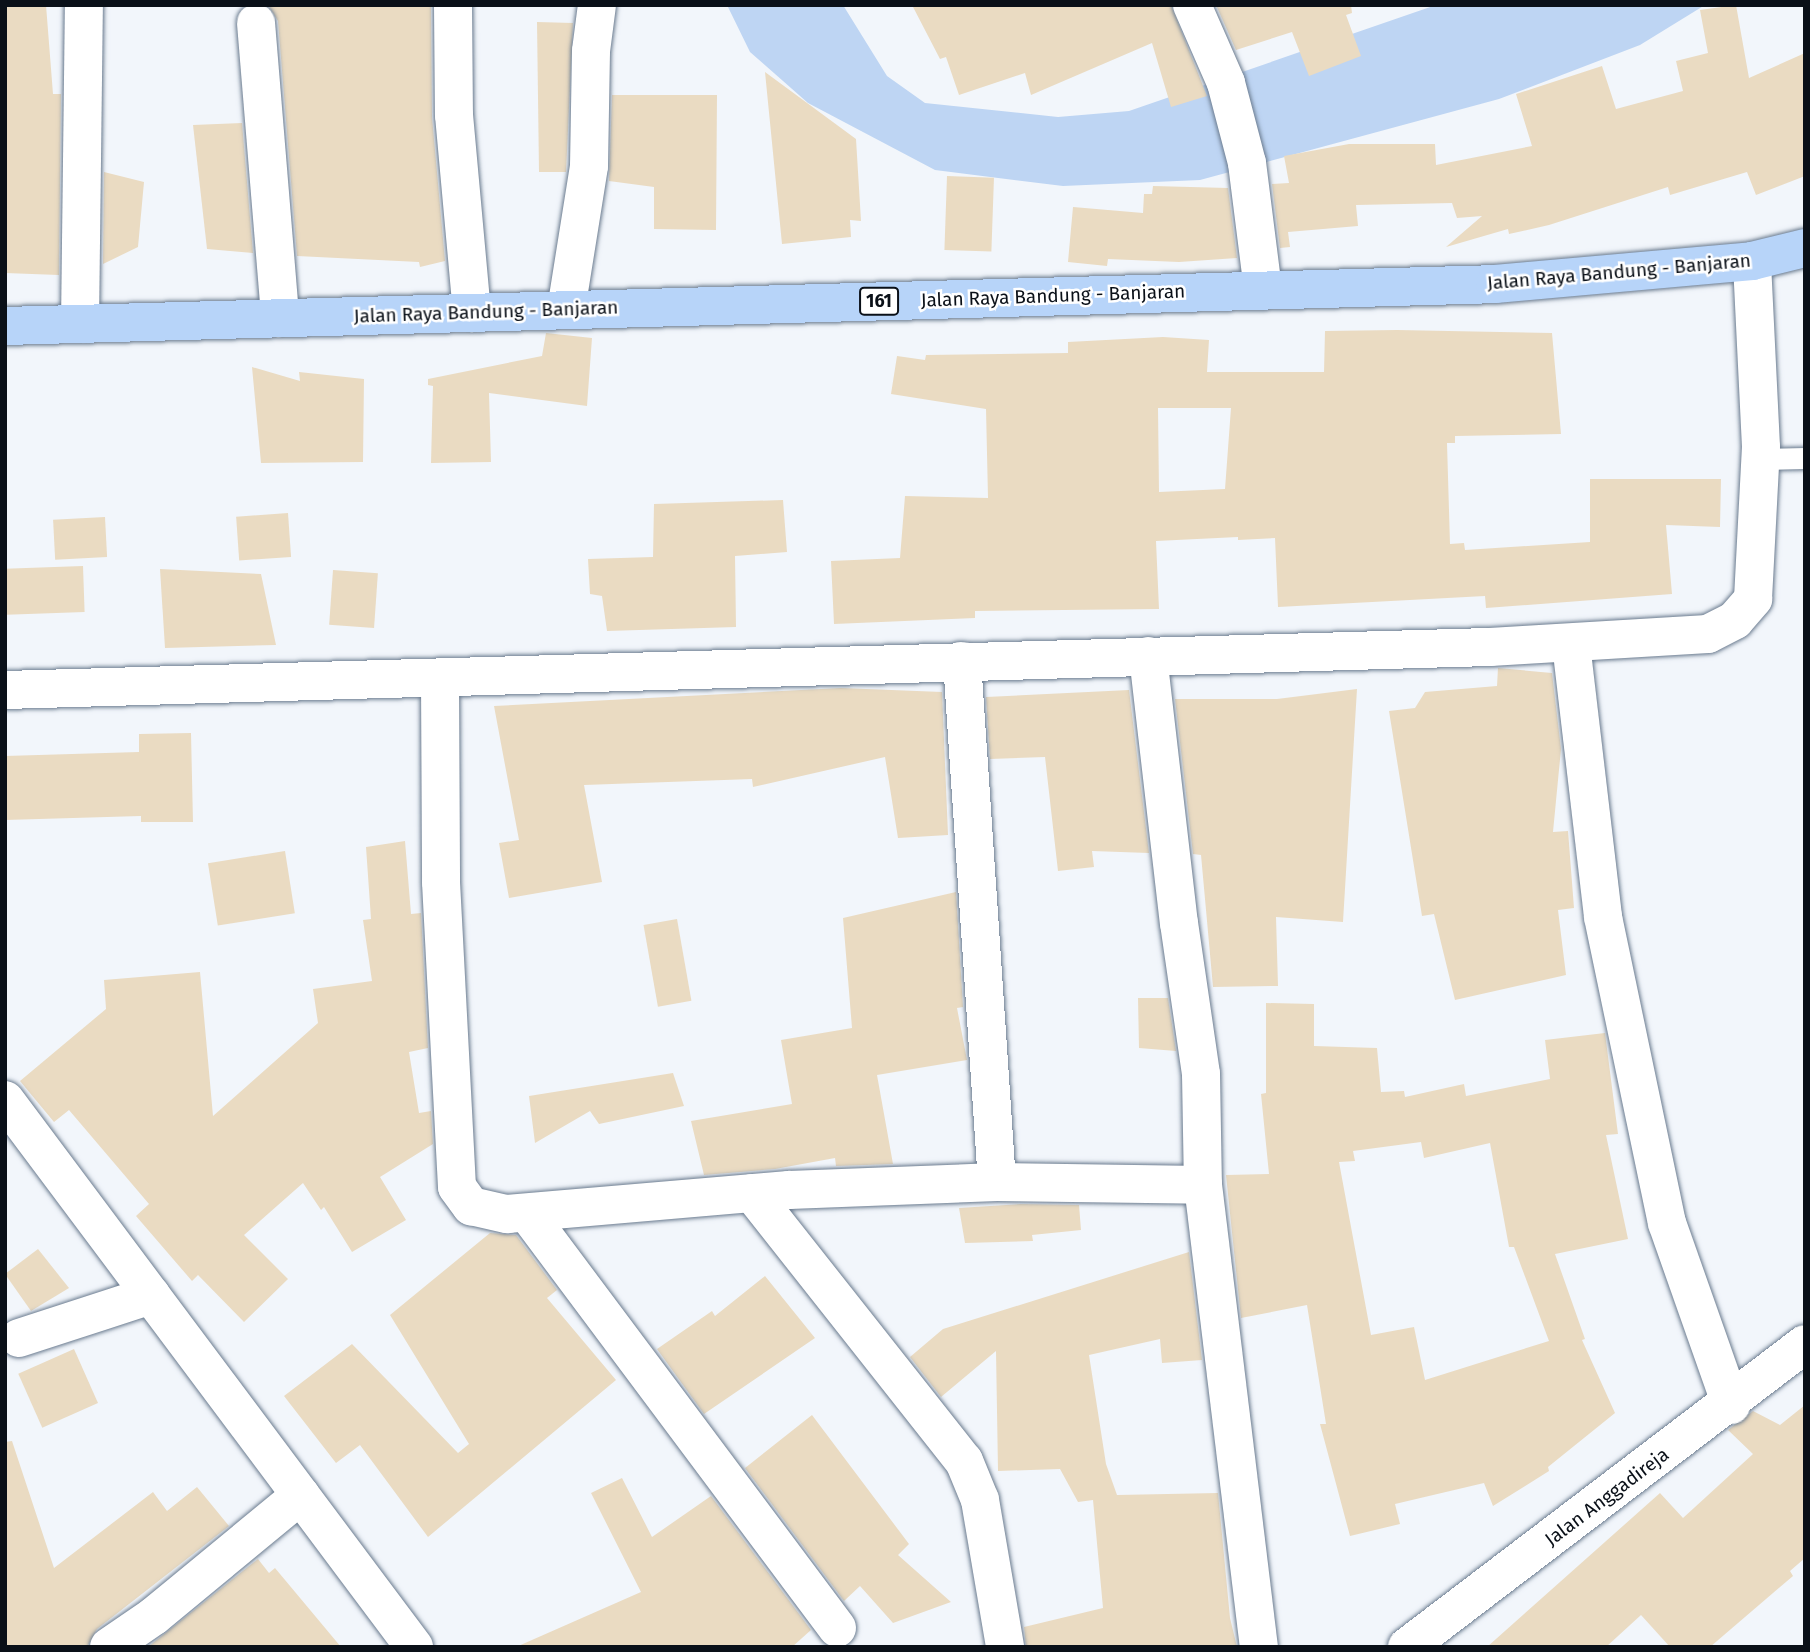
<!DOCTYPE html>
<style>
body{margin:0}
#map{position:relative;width:1810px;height:1652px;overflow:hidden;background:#f2f6fb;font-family:"Fira Sans",sans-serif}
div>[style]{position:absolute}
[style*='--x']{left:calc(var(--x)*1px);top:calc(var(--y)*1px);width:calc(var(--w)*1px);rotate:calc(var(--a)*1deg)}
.water>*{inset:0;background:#bed5f3}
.building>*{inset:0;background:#eadbc2;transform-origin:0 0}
.roads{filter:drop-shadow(0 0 2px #6a7b8f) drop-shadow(0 0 2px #6a7b8f)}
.service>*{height:21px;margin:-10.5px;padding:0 10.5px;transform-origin:10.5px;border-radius:10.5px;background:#fff}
.minor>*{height:38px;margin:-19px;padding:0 19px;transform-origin:19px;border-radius:19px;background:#fff}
.secondary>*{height:38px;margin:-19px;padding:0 19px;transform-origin:19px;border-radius:19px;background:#fff}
.primary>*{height:38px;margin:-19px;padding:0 19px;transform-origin:19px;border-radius:19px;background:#b7d4f9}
span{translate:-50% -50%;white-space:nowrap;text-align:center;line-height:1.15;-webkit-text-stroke:5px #fff;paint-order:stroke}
.shield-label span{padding:2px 5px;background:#fff;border:2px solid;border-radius:5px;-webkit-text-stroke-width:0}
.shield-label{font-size:18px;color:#0a1018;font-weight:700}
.street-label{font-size:19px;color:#0a1018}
.frame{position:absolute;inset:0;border:7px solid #0a1018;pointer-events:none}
</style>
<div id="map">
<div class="water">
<div style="clip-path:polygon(727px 5px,843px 5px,887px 76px,925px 103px,1058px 117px,1129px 111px,1436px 5px,1705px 5px,1640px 45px,1499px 99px,1200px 180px,1063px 186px,935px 170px,808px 103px,750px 52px)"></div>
</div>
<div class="building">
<div style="clip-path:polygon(5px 5px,46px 5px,53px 94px,61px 94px,59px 275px,5px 273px)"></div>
<div style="clip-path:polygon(268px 5px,431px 5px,432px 117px,445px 261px,420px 267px,419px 262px,297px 256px,278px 21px)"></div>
<div style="clip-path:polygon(912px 5px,1171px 5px,1207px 96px,1171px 107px,1152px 43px,1031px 95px,1025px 73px,959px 95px,946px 57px,940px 59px)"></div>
<div style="clip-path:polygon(1216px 5px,1351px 5px,1352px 13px,1346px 15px,1361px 56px,1309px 76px,1292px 32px,1236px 50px)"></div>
<div style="clip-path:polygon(1736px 5px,1749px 78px,1805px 53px,1805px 176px,1756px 195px,1747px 172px,1670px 195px,1668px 187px,1549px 225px,1509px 234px,1508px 229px,1446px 247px,1482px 216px,1457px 218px,1452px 203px,1356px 205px,1358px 226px,1288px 232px,1290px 247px,1280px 248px,1272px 184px,1289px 183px,1284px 156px,1349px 144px,1435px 144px,1436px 165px,1532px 146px,1516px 94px,1602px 66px,1616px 109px,1683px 91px,1676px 61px,1708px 53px,1700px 10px)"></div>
<div style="clip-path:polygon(537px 22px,573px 23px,566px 172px,539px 172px)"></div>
<div style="clip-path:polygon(765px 72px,856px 139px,861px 221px,850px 220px,851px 237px,782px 244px)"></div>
<div style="clip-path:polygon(612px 95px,717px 95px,716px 230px,654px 229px,654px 187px,609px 181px)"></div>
<div style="clip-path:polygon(242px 123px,253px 253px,207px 249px,193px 125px)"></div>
<div style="clip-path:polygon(104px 172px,144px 182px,138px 247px,103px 264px)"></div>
<div style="left:947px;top:176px;width:47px;height:74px;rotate:2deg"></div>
<div style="clip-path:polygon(1153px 186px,1228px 188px,1237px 258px,1179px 262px,1108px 259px,1107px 266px,1068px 262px,1073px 207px,1143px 213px,1144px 194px,1152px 194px)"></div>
<div style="clip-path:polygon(evenodd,1397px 330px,1552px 333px,1561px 434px,1455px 436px,1455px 443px,1447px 443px,1450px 544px,1464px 543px,1465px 550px,1590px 542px,1590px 479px,1721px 479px,1720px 527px,1666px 525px,1672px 594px,1486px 608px,1485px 596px,1278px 607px,1275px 538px,1238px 540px,1238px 537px,1156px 541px,1159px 609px,975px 611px,975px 618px,834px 624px,831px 561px,900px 558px,905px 496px,988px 498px,986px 409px,891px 394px,897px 356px,925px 360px,926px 355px,1068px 353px,1068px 342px,1163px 337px,1209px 340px,1207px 372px,1324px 372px,1325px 331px,1397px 330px,1158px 408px,1231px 408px,1225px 489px,1159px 492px,1158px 408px)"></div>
<div style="clip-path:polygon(546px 333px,592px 338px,587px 406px,489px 393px,491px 462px,431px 463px,433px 386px,428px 385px,428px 379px,542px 356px)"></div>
<div style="clip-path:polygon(252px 367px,300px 381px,299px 372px,364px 379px,363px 462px,261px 463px)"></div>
<div style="clip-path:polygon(783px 500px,787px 552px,735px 556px,736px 627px,607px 631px,602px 596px,590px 594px,588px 559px,653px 557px,654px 504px)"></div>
<div style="left:288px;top:513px;width:44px;height:52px;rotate:86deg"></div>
<div style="left:105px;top:517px;width:40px;height:52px;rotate:87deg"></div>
<div style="left:83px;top:566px;width:46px;height:78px;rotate:88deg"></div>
<div style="clip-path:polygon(160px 569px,261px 574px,276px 645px,165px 648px)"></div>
<div style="left:333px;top:570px;width:45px;height:55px;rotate:4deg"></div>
<div style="clip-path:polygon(1498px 668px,1552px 673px,1561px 749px,1553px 832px,1568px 831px,1574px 908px,1558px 910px,1566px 975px,1455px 1000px,1434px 914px,1422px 916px,1389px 711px,1415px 708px,1425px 692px,1497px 686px)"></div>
<div style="clip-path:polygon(841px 688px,942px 692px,948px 835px,898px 838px,885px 757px,753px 787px,752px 779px,584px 785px,602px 882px,509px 898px,499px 843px,519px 840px,494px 706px)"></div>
<div style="clip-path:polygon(1357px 689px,1343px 922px,1276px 917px,1278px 986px,1213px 987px,1201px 855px,1193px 854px,1175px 699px,1277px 699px)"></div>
<div style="clip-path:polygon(1129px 690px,1149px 853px,1092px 851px,1094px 867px,1058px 871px,1045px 757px,990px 759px,986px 697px)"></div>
<div style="clip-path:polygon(191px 733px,193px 822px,141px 822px,141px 816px,5px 820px,5px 756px,139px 752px,139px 734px)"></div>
<div style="clip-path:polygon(405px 841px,411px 914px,421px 913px,428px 1048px,409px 1052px,419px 1113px,431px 1111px,433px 1144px,380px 1177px,406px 1220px,352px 1252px,324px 1207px,321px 1210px,303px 1183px,244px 1235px,288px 1279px,244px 1322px,198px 1275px,192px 1281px,136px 1216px,149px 1204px,69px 1110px,54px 1122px,20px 1081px,106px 1009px,104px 980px,200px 972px,213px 1116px,318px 1023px,313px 989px,372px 981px,363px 920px,371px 919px,366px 847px)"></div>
<div style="left:285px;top:851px;width:63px;height:78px;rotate:81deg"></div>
<div style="clip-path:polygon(956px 892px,963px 1007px,957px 1008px,967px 1060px,877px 1075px,893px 1164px,836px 1166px,835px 1158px,775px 1169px,704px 1175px,691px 1121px,792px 1104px,781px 1040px,852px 1028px,843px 918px)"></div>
<div style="left:677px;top:919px;width:83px;height:34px;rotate:80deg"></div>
<div style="clip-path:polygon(1138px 998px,1168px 998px,1176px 1051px,1139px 1048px)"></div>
<div style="clip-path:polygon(evenodd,1266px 1003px,1314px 1004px,1314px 1046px,1377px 1048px,1381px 1092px,1404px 1091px,1405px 1097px,1464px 1084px,1466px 1096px,1550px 1079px,1545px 1040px,1605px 1033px,1618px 1134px,1606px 1135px,1628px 1239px,1555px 1254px,1585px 1339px,1582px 1340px,1615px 1413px,1548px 1467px,1549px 1471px,1493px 1506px,1484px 1483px,1395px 1504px,1400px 1524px,1350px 1536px,1320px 1424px,1326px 1424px,1307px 1305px,1241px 1318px,1226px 1175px,1269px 1174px,1261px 1094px,1266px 1093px,1266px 1003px,1421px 1142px,1424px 1158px,1490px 1143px,1509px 1247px,1514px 1247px,1549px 1341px,1425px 1380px,1414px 1327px,1371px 1335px,1339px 1162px,1355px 1161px,1353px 1151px,1421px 1142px)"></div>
<div style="clip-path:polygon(673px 1073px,684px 1106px,599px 1124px,590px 1111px,535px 1143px,529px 1096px)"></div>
<div style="clip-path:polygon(1020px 1204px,1079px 1205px,1081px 1230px,1032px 1235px,1033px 1241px,965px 1243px,959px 1208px)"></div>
<div style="clip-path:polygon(490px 1233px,516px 1235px,557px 1290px,547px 1298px,616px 1380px,428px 1537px,360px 1445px,336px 1463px,284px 1396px,352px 1344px,458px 1453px,469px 1444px,390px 1315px)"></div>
<div style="clip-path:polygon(38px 1249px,69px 1288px,31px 1311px,5px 1274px)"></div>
<div style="clip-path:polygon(1189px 1252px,1202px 1360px,1162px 1363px,1160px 1339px,1089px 1355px,1106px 1464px,1117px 1495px,1218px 1493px,1230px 1618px,1237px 1647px,1026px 1647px,1024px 1627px,1103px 1608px,1093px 1500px,1078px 1502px,1060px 1469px,998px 1471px,996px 1351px,941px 1397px,910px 1357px,943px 1329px)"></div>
<div style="clip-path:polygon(765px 1276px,815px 1338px,704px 1414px,657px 1349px,712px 1311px,715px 1316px)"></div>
<div style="left:74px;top:1349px;width:59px;height:61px;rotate:66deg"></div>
<div style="clip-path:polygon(1805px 1405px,1805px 1558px,1790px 1571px,1793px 1576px,1710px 1647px,1670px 1647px,1641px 1615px,1606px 1647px,1487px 1647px,1660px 1493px,1683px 1518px,1753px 1454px,1728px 1430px,1753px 1411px,1780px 1425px)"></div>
<div style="clip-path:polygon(812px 1415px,909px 1544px,898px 1555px,951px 1602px,893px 1623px,860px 1586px,844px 1601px,745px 1468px)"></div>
<div style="clip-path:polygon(12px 1441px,54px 1568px,153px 1492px,167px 1511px,197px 1487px,229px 1526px,97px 1629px,87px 1647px,5px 1647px,5px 1442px)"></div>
<div style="clip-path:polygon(622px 1478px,652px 1537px,711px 1496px,811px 1630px,792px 1647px,516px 1647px,641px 1592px,591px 1493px)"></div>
<div style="clip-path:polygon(258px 1559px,269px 1573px,275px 1568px,341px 1647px,148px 1647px)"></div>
</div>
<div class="roads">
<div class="service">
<div style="--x:1761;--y:459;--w:44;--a:-1.3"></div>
</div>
<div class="minor">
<div style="--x:453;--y:5;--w:110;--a:89.5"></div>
<div style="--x:454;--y:115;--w:199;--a:84.8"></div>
<div style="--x:1192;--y:5;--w:85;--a:66.4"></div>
<div style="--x:1226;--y:83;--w:83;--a:75.3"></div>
<div style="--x:1247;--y:163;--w:128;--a:82.8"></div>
<div style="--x:256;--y:23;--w:296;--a:85.3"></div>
<div style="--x:566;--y:310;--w:146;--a:-80.9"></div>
<div style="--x:589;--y:166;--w:115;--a:-89"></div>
<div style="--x:591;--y:51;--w:46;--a:-82.6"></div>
<div style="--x:80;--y:324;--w:319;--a:-89.3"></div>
<div style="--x:1571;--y:644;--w:275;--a:83.3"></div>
<div style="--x:1603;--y:917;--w:313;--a:78.2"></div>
<div style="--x:1667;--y:1223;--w:193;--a:70.6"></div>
<div style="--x:1148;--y:656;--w:269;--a:83.4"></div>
<div style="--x:1179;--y:923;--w:153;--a:81.7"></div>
<div style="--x:1201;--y:1074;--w:111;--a:89"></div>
<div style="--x:1203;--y:1185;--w:465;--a:83.1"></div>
<div style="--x:962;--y:661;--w:522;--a:86.16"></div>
<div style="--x:440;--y:680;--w:202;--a:89.7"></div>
<div style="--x:441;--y:882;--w:305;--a:87"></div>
<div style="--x:457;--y:1187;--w:24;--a:54"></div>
<div style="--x:471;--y:1206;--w:37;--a:13"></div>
<div style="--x:507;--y:1214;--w:283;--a:-4.9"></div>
<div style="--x:789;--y:1190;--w:208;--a:-2.2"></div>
<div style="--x:997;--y:1182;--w:206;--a:0.8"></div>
<div style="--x:5;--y:690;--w:1486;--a:-1.66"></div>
<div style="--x:1490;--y:647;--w:218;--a:-3.4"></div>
<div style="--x:1708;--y:634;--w:30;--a:-27"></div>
<div style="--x:1735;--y:620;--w:28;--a:-49"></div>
<div style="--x:1753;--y:599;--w:152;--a:-87"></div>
<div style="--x:1761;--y:447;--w:186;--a:-92.8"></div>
<div style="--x:5;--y:1100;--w:683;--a:53.21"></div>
<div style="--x:752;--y:1193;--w:342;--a:51.7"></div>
<div style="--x:964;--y:1461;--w:42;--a:67.7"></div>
<div style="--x:980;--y:1500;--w:149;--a:80.3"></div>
<div style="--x:527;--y:1213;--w:518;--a:53.24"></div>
<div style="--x:19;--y:1338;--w:139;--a:-18"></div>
<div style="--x:109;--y:1647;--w:55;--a:-34.6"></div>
<div style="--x:154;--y:1616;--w:190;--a:-39.5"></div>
</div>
<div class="secondary">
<div style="--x:1407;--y:1647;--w:500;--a:-37.28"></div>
</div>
<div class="primary">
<div style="--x:5;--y:326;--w:1491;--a:-1.61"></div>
<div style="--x:1495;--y:284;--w:258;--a:-5.1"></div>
<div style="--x:1752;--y:261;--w:55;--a:-13.8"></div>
</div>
</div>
<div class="shield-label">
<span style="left:879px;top:301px">161</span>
</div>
<div class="street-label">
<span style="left:1619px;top:272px;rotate:-5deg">Jalan Raya Bandung - Banjaran</span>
<span style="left:1053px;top:296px;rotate:-2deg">Jalan Raya Bandung - Banjaran</span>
<span style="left:486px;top:312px;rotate:-2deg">Jalan Raya Bandung - Banjaran</span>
<span style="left:1607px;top:1497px;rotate:-37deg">Jalan Anggadireja</span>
</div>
<div class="frame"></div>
</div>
